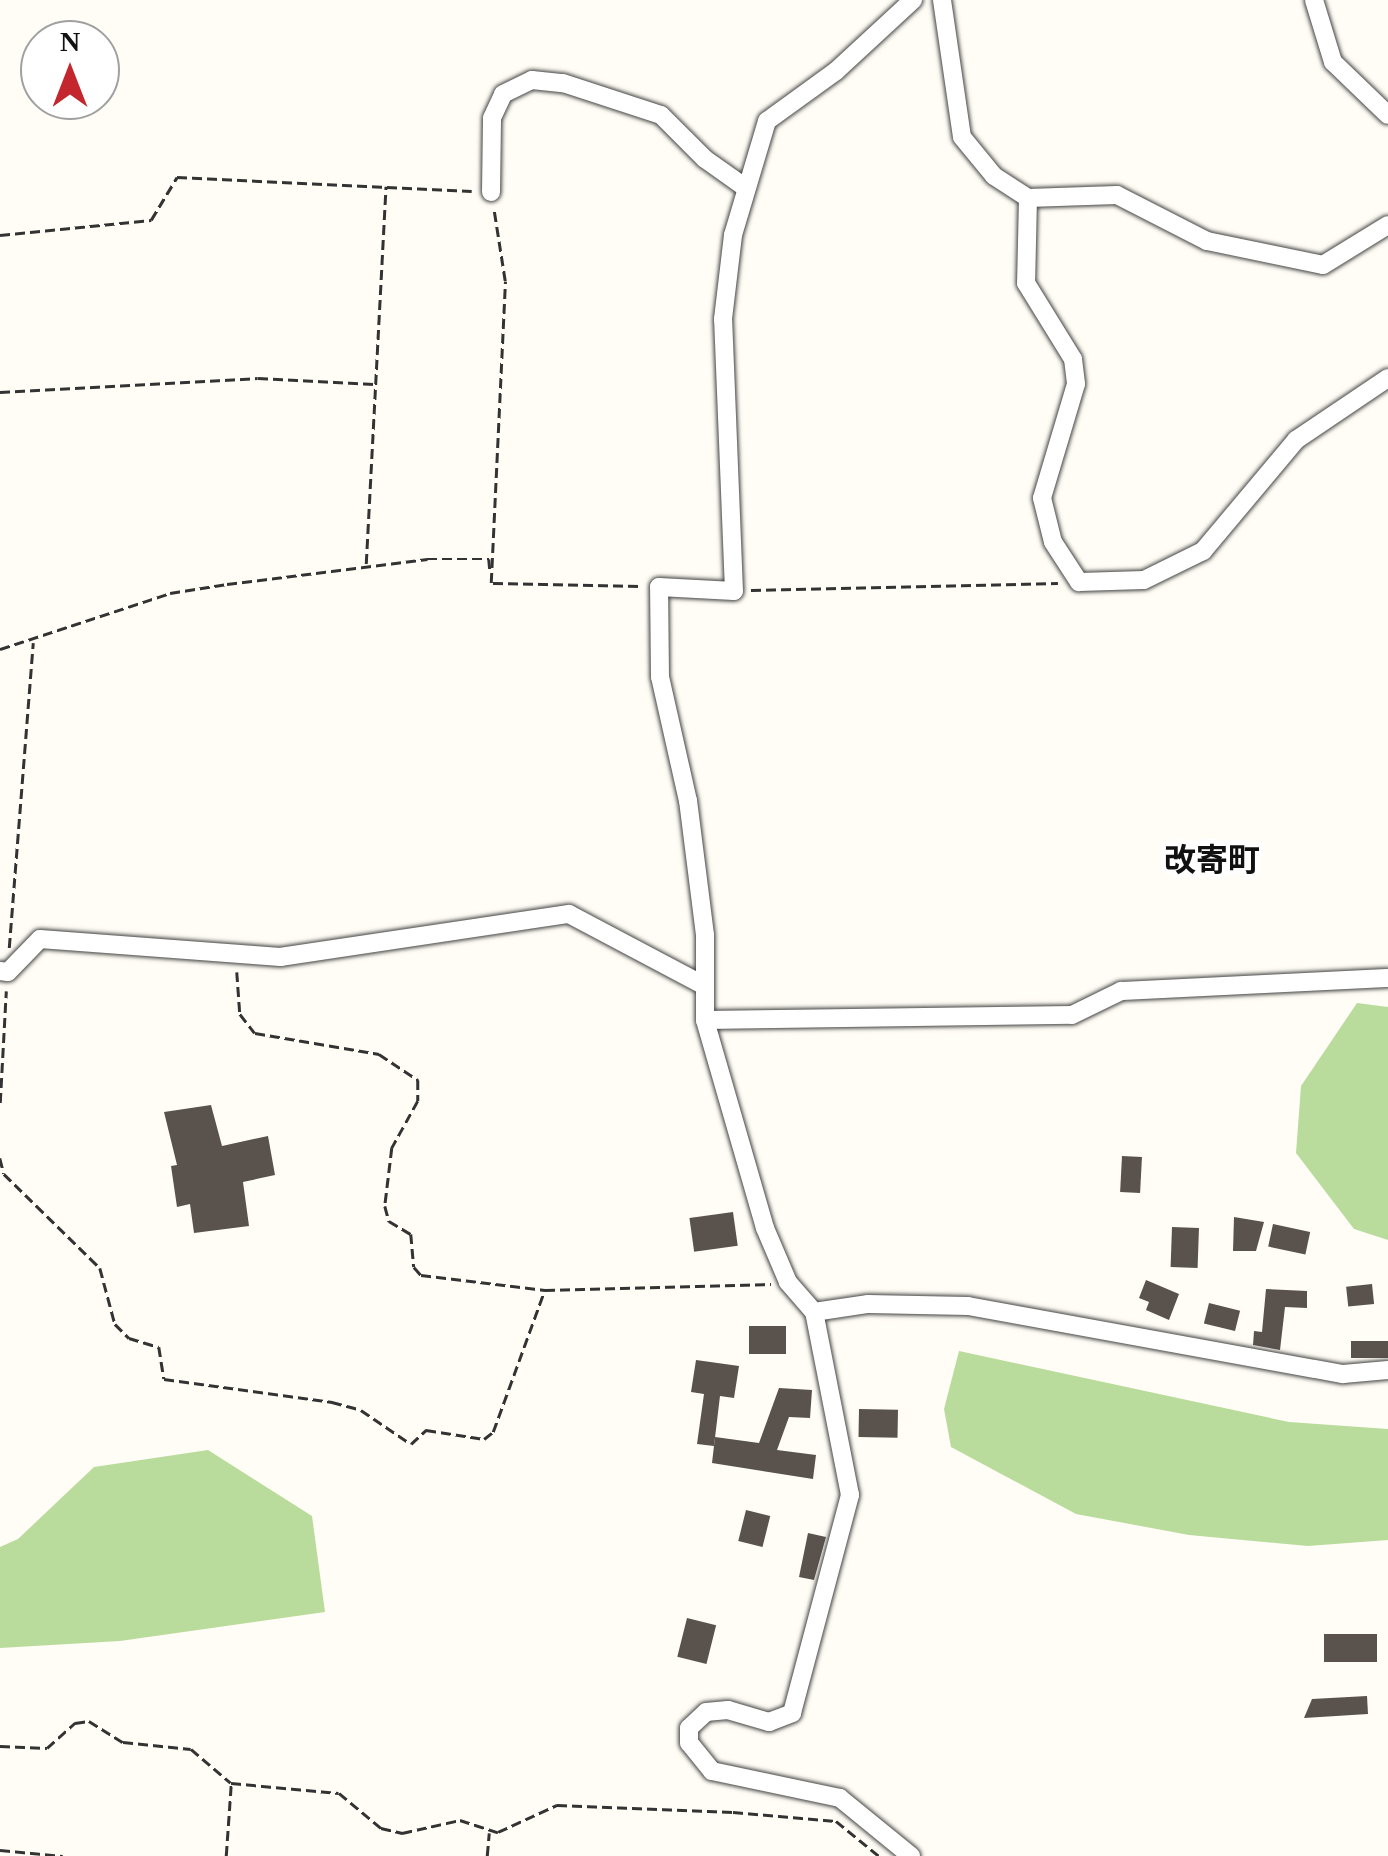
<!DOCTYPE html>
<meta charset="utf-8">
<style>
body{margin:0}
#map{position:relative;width:1388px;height:1856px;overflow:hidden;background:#fffdf5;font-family:"Times New Roman","Noto Sans JP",serif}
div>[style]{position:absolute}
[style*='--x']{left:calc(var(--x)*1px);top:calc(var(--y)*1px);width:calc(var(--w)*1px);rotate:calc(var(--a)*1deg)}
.forest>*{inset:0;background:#b9dc9c}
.building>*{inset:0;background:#5a524d;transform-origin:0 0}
.path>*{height:2.5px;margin-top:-1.25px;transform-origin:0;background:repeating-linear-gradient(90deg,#333 0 10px,transparent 0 15px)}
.roads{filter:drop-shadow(0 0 2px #444) drop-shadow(0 0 2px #444)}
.minor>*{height:18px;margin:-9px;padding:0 9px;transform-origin:9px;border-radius:9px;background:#fff}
span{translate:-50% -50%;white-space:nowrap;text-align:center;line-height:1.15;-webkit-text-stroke:10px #fff;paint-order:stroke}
.quarter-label{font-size:32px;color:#111;font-weight:700}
.north{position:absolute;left:20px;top:20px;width:100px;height:100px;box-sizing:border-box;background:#fff;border:2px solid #a0a0a0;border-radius:50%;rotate:0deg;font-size:28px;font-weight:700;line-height:40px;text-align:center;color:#111}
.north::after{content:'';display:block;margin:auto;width:35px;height:45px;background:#c4262e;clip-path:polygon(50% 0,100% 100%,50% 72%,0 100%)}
</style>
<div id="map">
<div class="forest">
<div style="clip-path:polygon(1357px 1003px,1388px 1007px,1388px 1240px,1354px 1229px,1296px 1153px,1301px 1086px)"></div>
<div style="clip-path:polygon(959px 1351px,1289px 1422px,1388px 1429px,1388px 1540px,1308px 1546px,1189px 1535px,1076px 1514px,951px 1447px,944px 1409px)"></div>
<div style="clip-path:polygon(208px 1450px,312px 1516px,325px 1612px,120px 1641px,0 1648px,0 1547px,18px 1539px,94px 1467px)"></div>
</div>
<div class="building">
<div style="clip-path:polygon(211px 1105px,222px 1146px,268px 1136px,275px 1175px,243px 1182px,249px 1226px,194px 1233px,190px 1204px,177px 1207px,171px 1166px,177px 1165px,164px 1112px)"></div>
<div style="left:1122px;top:1156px;width:20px;height:36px;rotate:3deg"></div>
<div style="left:733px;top:1212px;width:34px;height:44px;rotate:82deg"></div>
<div style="clip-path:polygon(1234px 1217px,1264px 1222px,1256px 1251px,1233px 1251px)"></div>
<div style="left:1273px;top:1224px;width:38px;height:23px;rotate:12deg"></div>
<div style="left:1172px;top:1227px;width:27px;height:40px;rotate:2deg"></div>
<div style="clip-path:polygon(1146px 1280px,1179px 1294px,1169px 1320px,1146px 1310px,1149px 1302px,1139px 1298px)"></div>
<div style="left:1372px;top:1284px;width:20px;height:26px;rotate:84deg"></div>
<div style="clip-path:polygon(1266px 1289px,1307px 1291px,1307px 1308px,1285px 1307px,1280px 1350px,1253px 1345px,1254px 1331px,1262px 1332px)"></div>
<div style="left:1209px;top:1303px;width:32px;height:21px;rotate:14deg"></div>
<div style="left:749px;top:1326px;width:37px;height:28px"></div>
<div style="left:1388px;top:1341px;width:17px;height:37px;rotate:90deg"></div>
<div style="clip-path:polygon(696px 1360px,739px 1366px,734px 1398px,720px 1396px,714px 1446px,697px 1444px,704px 1394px,691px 1392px)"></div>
<div style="clip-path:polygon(779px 1388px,812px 1390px,810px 1418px,789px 1417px,777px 1450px,816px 1455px,813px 1479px,712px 1463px,715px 1437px,759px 1443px)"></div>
<div style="left:859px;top:1409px;width:39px;height:28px;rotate:1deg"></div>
<div style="left:746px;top:1510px;width:25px;height:32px;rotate:14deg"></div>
<div style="clip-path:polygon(808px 1533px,826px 1537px,814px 1580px,799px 1577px)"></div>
<div style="left:687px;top:1618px;width:30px;height:40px;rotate:14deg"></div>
<div style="left:1324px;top:1634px;width:53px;height:28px"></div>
<div style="clip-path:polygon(1367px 1696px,1368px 1714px,1304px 1718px,1312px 1699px)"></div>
</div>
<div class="path">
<div style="--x:0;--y:235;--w:152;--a:-5.7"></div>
<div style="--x:151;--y:220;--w:50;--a:-58.8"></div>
<div style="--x:177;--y:177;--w:295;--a:2.7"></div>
<div style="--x:0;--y:392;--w:258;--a:-3.1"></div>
<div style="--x:258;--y:378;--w:116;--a:3"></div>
<div style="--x:366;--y:564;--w:378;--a:-87"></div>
<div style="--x:491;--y:583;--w:302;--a:-87.3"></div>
<div style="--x:505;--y:281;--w:71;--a:-98.9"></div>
<div style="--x:493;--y:583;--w:147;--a:1.2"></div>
<div style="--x:751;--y:590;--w:307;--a:-1.3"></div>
<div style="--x:0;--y:649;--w:179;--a:-18.2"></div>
<div style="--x:170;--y:593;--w:58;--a:-9"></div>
<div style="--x:227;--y:584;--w:202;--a:-7.1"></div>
<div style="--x:427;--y:559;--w:62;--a:0"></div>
<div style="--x:489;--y:559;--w:12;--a:85"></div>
<div style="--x:9;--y:948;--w:306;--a:-85.5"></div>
<div style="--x:237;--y:972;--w:42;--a:85.9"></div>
<div style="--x:240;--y:1014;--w:24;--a:52"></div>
<div style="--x:255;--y:1033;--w:126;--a:9.6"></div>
<div style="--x:379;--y:1054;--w:47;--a:33.7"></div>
<div style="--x:418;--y:1080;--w:21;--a:90"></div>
<div style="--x:418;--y:1101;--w:54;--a:119"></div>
<div style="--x:392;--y:1148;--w:58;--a:96.9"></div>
<div style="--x:385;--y:1206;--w:16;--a:75"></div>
<div style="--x:389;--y:1221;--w:26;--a:31"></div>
<div style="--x:411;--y:1234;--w:33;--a:85"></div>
<div style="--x:414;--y:1267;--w:11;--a:49"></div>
<div style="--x:421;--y:1275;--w:125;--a:6.9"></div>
<div style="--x:545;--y:1290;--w:226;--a:-1.5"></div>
<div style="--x:0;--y:1103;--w:112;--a:-86.9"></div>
<div style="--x:0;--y:1158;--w:16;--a:76"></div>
<div style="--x:4;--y:1174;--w:134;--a:44.4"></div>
<div style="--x:100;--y:1268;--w:58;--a:75"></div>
<div style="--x:115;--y:1324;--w:20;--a:45"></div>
<div style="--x:129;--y:1338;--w:31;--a:17"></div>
<div style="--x:159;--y:1347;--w:32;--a:81"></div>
<div style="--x:164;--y:1379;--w:170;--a:7.8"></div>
<div style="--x:332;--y:1402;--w:30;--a:15"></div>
<div style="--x:361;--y:1410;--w:60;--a:34.2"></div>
<div style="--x:411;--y:1444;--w:21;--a:-43"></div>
<div style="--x:426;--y:1430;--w:59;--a:8.8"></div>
<div style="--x:484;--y:1439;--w:11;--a:-38"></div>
<div style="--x:493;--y:1432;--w:149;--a:-70"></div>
<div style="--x:0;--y:1746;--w:47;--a:2.4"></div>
<div style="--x:47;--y:1748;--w:38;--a:-42"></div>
<div style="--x:75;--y:1723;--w:14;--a:-8"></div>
<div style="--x:89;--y:1721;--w:40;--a:32"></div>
<div style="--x:123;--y:1742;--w:68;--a:5.9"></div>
<div style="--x:191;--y:1749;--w:52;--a:40.4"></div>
<div style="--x:231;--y:1783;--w:108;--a:5.3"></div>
<div style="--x:339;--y:1793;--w:55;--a:39.8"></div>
<div style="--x:381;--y:1828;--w:22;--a:13"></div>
<div style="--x:402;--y:1833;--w:59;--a:-12.6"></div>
<div style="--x:460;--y:1820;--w:40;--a:18"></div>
<div style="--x:498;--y:1832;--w:65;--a:-24.6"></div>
<div style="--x:557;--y:1805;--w:176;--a:2.3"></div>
<div style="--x:733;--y:1812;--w:103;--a:5"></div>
<div style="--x:836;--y:1821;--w:55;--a:39.1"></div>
<div style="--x:0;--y:1850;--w:63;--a:5.4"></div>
<div style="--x:226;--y:1856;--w:72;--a:-86"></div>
<div style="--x:487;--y:1856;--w:23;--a:-85"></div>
</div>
<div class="roads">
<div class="minor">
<div style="--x:942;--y:0;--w:138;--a:81.7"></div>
<div style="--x:962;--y:137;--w:50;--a:50.6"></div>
<div style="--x:994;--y:176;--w:40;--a:32.9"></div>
<div style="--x:1028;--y:198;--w:89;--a:-1.9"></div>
<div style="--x:1117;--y:195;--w:101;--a:27.1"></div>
<div style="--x:1207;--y:241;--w:118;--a:11.7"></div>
<div style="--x:1323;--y:265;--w:76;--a:-31.6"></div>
<div style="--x:1314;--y:0;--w:65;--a:73"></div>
<div style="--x:1333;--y:62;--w:76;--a:43.9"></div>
<div style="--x:491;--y:192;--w:74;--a:-89.2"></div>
<div style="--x:492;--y:118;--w:26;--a:-65"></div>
<div style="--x:503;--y:94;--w:32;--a:-26"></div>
<div style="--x:532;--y:80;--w:31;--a:6"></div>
<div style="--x:563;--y:83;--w:103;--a:18.1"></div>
<div style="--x:661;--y:115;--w:62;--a:45"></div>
<div style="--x:705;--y:159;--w:50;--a:35.3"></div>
<div style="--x:1028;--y:198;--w:85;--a:91.3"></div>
<div style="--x:1026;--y:283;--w:89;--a:58.3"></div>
<div style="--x:1073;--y:359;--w:25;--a:83"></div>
<div style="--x:1076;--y:384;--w:119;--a:106.6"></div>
<div style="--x:1042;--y:498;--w:45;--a:76"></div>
<div style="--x:1053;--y:542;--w:48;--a:57"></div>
<div style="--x:1079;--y:582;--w:65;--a:-1.8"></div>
<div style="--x:1144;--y:580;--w:66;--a:-26.2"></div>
<div style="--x:1203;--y:551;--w:145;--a:-50"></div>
<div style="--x:1296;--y:440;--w:111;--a:-34"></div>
<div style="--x:0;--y:971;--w:8;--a:7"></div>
<div style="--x:8;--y:972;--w:46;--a:-45.9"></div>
<div style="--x:40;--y:939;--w:241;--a:4.3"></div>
<div style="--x:280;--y:957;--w:292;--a:-8.5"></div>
<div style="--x:569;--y:914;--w:149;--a:27.9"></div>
<div style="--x:705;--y:1020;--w:367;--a:-0.8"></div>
<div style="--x:1072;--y:1015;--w:55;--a:-26.1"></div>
<div style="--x:1121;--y:991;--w:267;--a:-2.8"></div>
<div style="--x:814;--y:1312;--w:55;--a:-8.4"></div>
<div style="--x:868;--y:1304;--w:100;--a:1.1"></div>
<div style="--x:968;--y:1306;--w:381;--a:10.3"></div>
<div style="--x:1343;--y:1374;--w:45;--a:-5.1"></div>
<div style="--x:911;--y:1856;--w:92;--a:-140.8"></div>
<div style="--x:840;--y:1798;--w:131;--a:-168.1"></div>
<div style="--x:712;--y:1771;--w:36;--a:-129"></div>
<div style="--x:689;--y:1743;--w:15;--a:-90"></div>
<div style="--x:689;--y:1728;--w:23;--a:-43"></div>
<div style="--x:706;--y:1712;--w:22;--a:-5"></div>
<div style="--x:728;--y:1710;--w:43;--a:16.3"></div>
<div style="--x:769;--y:1722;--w:25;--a:-21"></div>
<div style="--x:792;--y:1713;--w:226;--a:-75.1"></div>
<div style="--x:850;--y:1495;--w:187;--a:-101.1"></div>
<div style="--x:814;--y:1312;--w:40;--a:-131"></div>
<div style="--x:788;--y:1282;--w:59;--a:-113.1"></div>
<div style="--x:765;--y:1228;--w:216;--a:-106.1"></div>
<div style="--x:705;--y:1020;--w:85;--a:-90"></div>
<div style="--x:705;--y:935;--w:135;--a:-97.2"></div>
<div style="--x:688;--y:801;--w:127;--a:-102.7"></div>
<div style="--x:660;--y:677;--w:90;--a:-90.6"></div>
<div style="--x:659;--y:587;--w:75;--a:3.1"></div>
<div style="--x:734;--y:591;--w:272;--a:-92.3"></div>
<div style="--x:723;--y:319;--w:85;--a:-83.2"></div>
<div style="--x:733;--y:235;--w:119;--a:-73.4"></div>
<div style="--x:767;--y:121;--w:85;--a:-35.9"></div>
<div style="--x:836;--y:71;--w:105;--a:-42.7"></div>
</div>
</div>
<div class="quarter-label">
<span style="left:1212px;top:860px">改寄町</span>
</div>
<div class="north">N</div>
</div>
